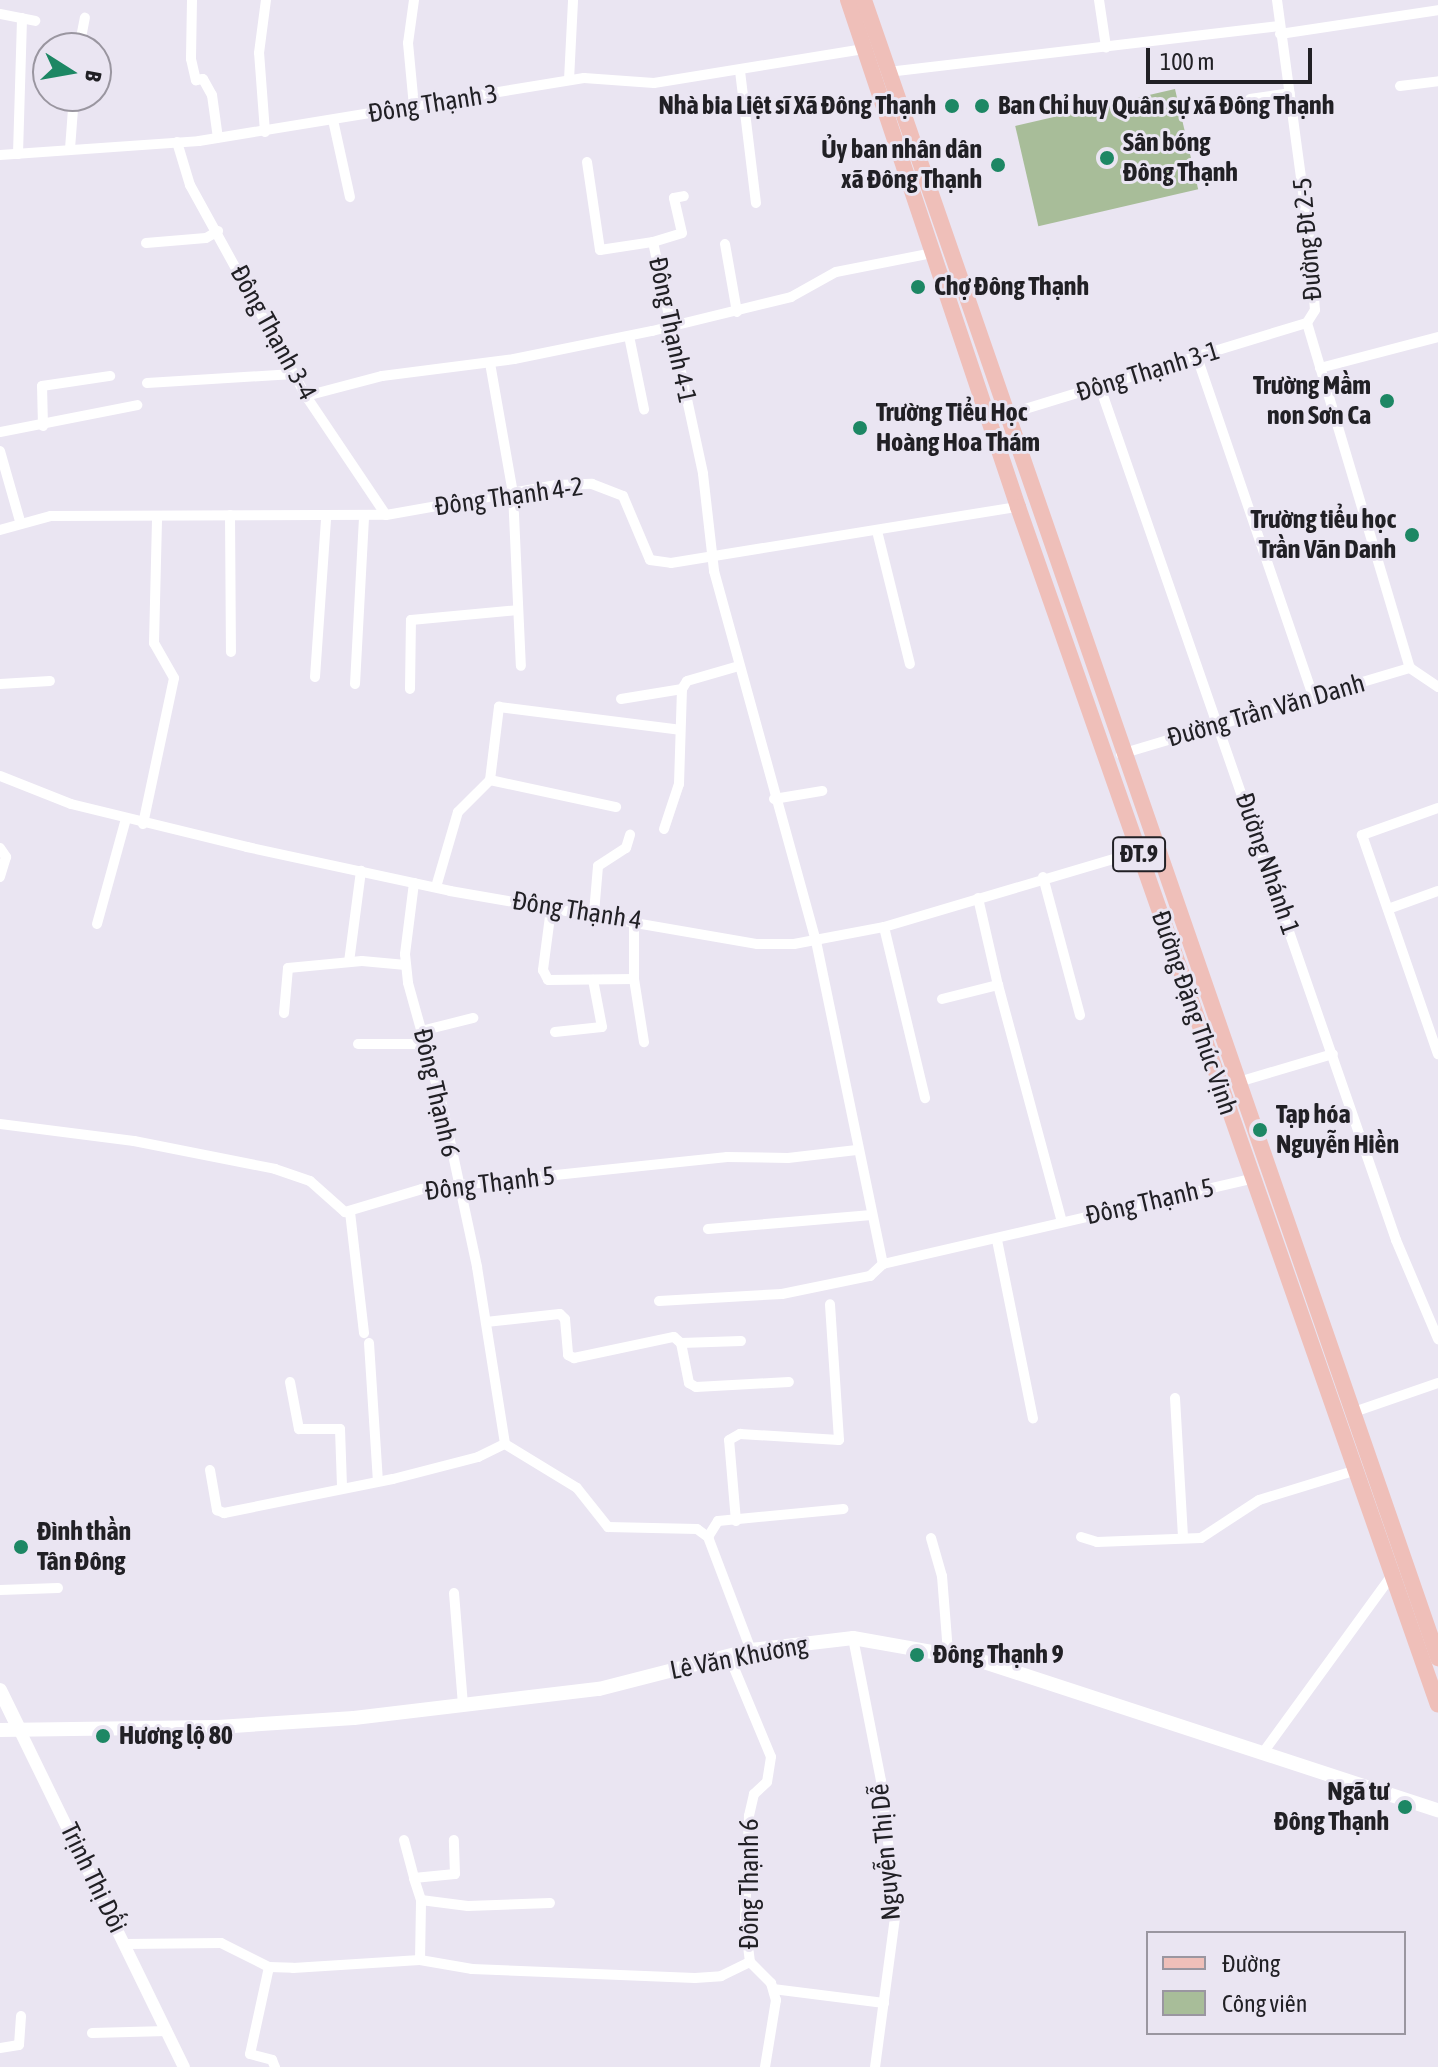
<!DOCTYPE html>
<meta charset="utf-8">
<style>
body{margin:0}
#map{position:relative;width:1438px;height:2067px;overflow:hidden;background:#eae5f2;font-family:"Asap Condensed",sans-serif}
div>[style]{position:absolute}
[style*='--x']{left:calc(var(--x)*1px);top:calc(var(--y)*1px);width:calc(var(--w)*1px);rotate:calc(var(--a)*1deg)}
.green>*{inset:0;background:#a8bd99;transform-origin:0 0}
.minor>*{height:10px;margin:-5px;padding:0 5px;transform-origin:5px;border-radius:5px;background:#fff}
.tertiary>*{height:12px;margin:-6px;padding:0 6px;transform-origin:6px;border-radius:6px;background:#fff}
.secondary>*{height:14px;margin:-7px;padding:0 7px;transform-origin:7px;border-radius:7px;background:#fff}
.primary>*{height:16px;margin:-8px;padding:0 8px;transform-origin:8px;border-radius:8px;background:#efbfb9}
.dots>*{width:22px;height:22px;translate:-50% -50%;box-sizing:border-box;border:4px solid #eae5f2;border-radius:50%}
span{translate:-50% -50%;white-space:nowrap;text-align:center;line-height:1.15;-webkit-text-stroke:6px #eae5f2;paint-order:stroke}
.shield-label span{padding:2px 6px;background:#eae5f2;border:2px solid;border-radius:6px;-webkit-text-stroke-width:0}
.shield-label{font-size:24px;color:#212025;font-weight:700}
.street-label{font-size:26px;color:#212025}
.poi-label{font-size:26px;color:#212025;font-weight:700}
.right{translate:-100% -50%;text-align:right}
.left{translate:0 -50%;text-align:left}
.legend{position:absolute;left:1146px;top:1931px;width:260px;height:104px;box-sizing:border-box;background:#eae5f2;border:2px solid #9a96a0;margin:0;padding:10px 14px;list-style:none;font-size:24px;color:#212025}
.legend li{display:flex;align-items:center;gap:16px;height:40px}
.legend b{width:40px;border:2px solid #9a96a0}
.north{position:absolute;left:32px;top:32px;width:80px;height:80px;box-sizing:border-box;background:#eae5f2;border:2px solid #9a96a0;border-radius:50%;rotate:101deg;font-size:22px;font-weight:700;line-height:32px;text-align:center;color:#212025}
.north::after{content:'';display:block;margin:auto;width:28px;height:36px;background:#1d8764;clip-path:polygon(50% 0,100% 100%,50% 72%,0 100%)}
.scale{position:absolute;left:1146px;top:48px;width:166px;height:36px;box-sizing:border-box;border:4px solid #212025;border-top:0;padding-left:10px;font-size:24px;line-height:28px;white-space:nowrap;color:#212025;-webkit-text-stroke:6px #eae5f2;paint-order:stroke}
</style>
<div id="map">
<div class="green">
<div style="left:1175px;top:89px;width:103px;height:164px;rotate:77deg"></div>
</div>
<div class="minor">
<div style="--x:192;--y:0;--w:59;--a:91"></div>
<div style="--x:191;--y:59;--w:22;--a:77"></div>
<div style="--x:196;--y:80;--w:7;--a:-8"></div>
<div style="--x:203;--y:79;--w:18;--a:61"></div>
<div style="--x:212;--y:95;--w:43;--a:82.1"></div>
<div style="--x:414;--y:0;--w:43;--a:97.9"></div>
<div style="--x:408;--y:43;--w:63;--a:84.6"></div>
<div style="--x:1099;--y:0;--w:48;--a:81.5"></div>
<div style="--x:1277;--y:0;--w:246;--a:82.3"></div>
<div style="--x:1310;--y:244;--w:66;--a:85.7"></div>
<div style="--x:1315;--y:310;--w:15;--a:122"></div>
<div style="--x:1307;--y:323;--w:360;--a:73.4"></div>
<div style="--x:1410;--y:668;--w:34;--a:34"></div>
<div style="--x:0;--y:14;--w:36;--a:11"></div>
<div style="--x:1280;--y:34;--w:160;--a:-8.6"></div>
<div style="--x:79;--y:48;--w:31;--a:-79"></div>
<div style="--x:740;--y:71;--w:133;--a:83.1"></div>
<div style="--x:888;--y:72;--w:394;--a:-6.7"></div>
<div style="--x:569;--y:80;--w:80;--a:-87.1"></div>
<div style="--x:1400;--y:86;--w:38;--a:-7"></div>
<div style="--x:1250;--y:99;--w:40;--a:-8.5"></div>
<div style="--x:333;--y:120;--w:79;--a:77.6"></div>
<div style="--x:265;--y:132;--w:79;--a:-94.3"></div>
<div style="--x:259;--y:53;--w:53;--a:-82.5"></div>
<div style="--x:177;--y:142;--w:45;--a:73.2"></div>
<div style="--x:190;--y:185;--w:241;--a:61.2"></div>
<div style="--x:306;--y:396;--w:143;--a:56.1"></div>
<div style="--x:70;--y:149;--w:53;--a:-85.7"></div>
<div style="--x:18;--y:154;--w:136;--a:-88.3"></div>
<div style="--x:0;--y:155;--w:199;--a:-4"></div>
<div style="--x:199;--y:141;--w:390;--a:-9.3"></div>
<div style="--x:584;--y:78;--w:70;--a:4.1"></div>
<div style="--x:654;--y:83;--w:214;--a:-9.2"></div>
<div style="--x:587;--y:162;--w:89;--a:81.6"></div>
<div style="--x:600;--y:250;--w:54;--a:-8.6"></div>
<div style="--x:653;--y:242;--w:237;--a:77.8"></div>
<div style="--x:703;--y:474;--w:98;--a:83.5"></div>
<div style="--x:714;--y:571;--w:384;--a:74.6"></div>
<div style="--x:816;--y:941;--w:330;--a:78.3"></div>
<div style="--x:883;--y:1264;--w:379;--a:-13"></div>
<div style="--x:653;--y:242;--w:30;--a:-17"></div>
<div style="--x:682;--y:233;--w:36;--a:-103"></div>
<div style="--x:674;--y:198;--w:10;--a:-11"></div>
<div style="--x:146;--y:243;--w:60;--a:-4.8"></div>
<div style="--x:206;--y:238;--w:14;--a:-30"></div>
<div style="--x:725;--y:244;--w:69;--a:80"></div>
<div style="--x:629;--y:336;--w:75;--a:78.4"></div>
<div style="--x:1197;--y:357;--w:361;--a:71.1"></div>
<div style="--x:490;--y:363;--w:132;--a:80"></div>
<div style="--x:513;--y:493;--w:173;--a:87.4"></div>
<div style="--x:1320;--y:368;--w:122;--a:-14.7"></div>
<div style="--x:147;--y:383;--w:147;--a:-3.5"></div>
<div style="--x:1100;--y:387;--w:903;--a:70.86"></div>
<div style="--x:1396;--y:1240;--w:108;--a:67"></div>
<div style="--x:306;--y:396;--w:79;--a:-14.7"></div>
<div style="--x:382;--y:376;--w:133;--a:-7.3"></div>
<div style="--x:514;--y:359;--w:141;--a:-11.5"></div>
<div style="--x:652;--y:331;--w:143;--a:-13.7"></div>
<div style="--x:791;--y:297;--w:51;--a:-29.1"></div>
<div style="--x:836;--y:272;--w:99;--a:-11.1"></div>
<div style="--x:989;--y:420;--w:332;--a:-17"></div>
<div style="--x:43;--y:426;--w:40;--a:-91.4"></div>
<div style="--x:42;--y:386;--w:69;--a:-8.4"></div>
<div style="--x:0;--y:432;--w:140;--a:-11.1"></div>
<div style="--x:0;--y:451;--w:73;--a:74.1"></div>
<div style="--x:230;--y:515;--w:137;--a:89.6"></div>
<div style="--x:0;--y:530;--w:53;--a:-15.4"></div>
<div style="--x:51;--y:516;--w:335;--a:-0.2"></div>
<div style="--x:386;--y:515;--w:173;--a:-10"></div>
<div style="--x:556;--y:485;--w:36;--a:-2"></div>
<div style="--x:592;--y:484;--w:33;--a:21"></div>
<div style="--x:623;--y:496;--w:69;--a:67.1"></div>
<div style="--x:650;--y:560;--w:21;--a:8"></div>
<div style="--x:671;--y:563;--w:351;--a:-9.2"></div>
<div style="--x:877;--y:531;--w:137;--a:76.1"></div>
<div style="--x:315;--y:677;--w:159;--a:-86"></div>
<div style="--x:0;--y:684;--w:50;--a:-3.4"></div>
<div style="--x:355;--y:684;--w:167;--a:-86.9"></div>
<div style="--x:410;--y:689;--w:69;--a:-89.2"></div>
<div style="--x:411;--y:620;--w:107;--a:-5.3"></div>
<div style="--x:621;--y:699;--w:62;--a:-9.3"></div>
<div style="--x:1121;--y:754;--w:302;--a:-16.6"></div>
<div style="--x:0;--y:776;--w:76;--a:21.5"></div>
<div style="--x:71;--y:804;--w:181;--a:13.7"></div>
<div style="--x:247;--y:847;--w:208;--a:12.2"></div>
<div style="--x:450;--y:891;--w:312;--a:9.8"></div>
<div style="--x:757;--y:944;--w:37;--a:0"></div>
<div style="--x:794;--y:944;--w:92;--a:-10.7"></div>
<div style="--x:884;--y:927;--w:271;--a:-16.5"></div>
<div style="--x:490;--y:780;--w:74;--a:-83"></div>
<div style="--x:499;--y:707;--w:182;--a:7.2"></div>
<div style="--x:774;--y:799;--w:49;--a:-9.5"></div>
<div style="--x:1438;--y:808;--w:81;--a:160.4"></div>
<div style="--x:1362;--y:835;--w:232;--a:70.9"></div>
<div style="--x:143;--y:824;--w:149;--a:-78"></div>
<div style="--x:174;--y:678;--w:40;--a:-119.7"></div>
<div style="--x:154;--y:643;--w:127;--a:-88.6"></div>
<div style="--x:664;--y:829;--w:47;--a:-71.6"></div>
<div style="--x:679;--y:784;--w:95;--a:-88.2"></div>
<div style="--x:682;--y:689;--w:9;--a:-58"></div>
<div style="--x:687;--y:681;--w:54;--a:-16.1"></div>
<div style="--x:0;--y:848;--w:11;--a:56"></div>
<div style="--x:6;--y:857;--w:21;--a:107"></div>
<div style="--x:1043;--y:877;--w:143;--a:75"></div>
<div style="--x:414;--y:883;--w:72;--a:97.2"></div>
<div style="--x:405;--y:954;--w:29;--a:84"></div>
<div style="--x:408;--y:983;--w:130;--a:74.4"></div>
<div style="--x:443;--y:1108;--w:163;--a:77.9"></div>
<div style="--x:477;--y:1267;--w:179;--a:81"></div>
<div style="--x:436;--y:887;--w:78;--a:-73.7"></div>
<div style="--x:458;--y:812;--w:45;--a:-45"></div>
<div style="--x:490;--y:780;--w:129;--a:12.1"></div>
<div style="--x:978;--y:898;--w:89;--a:77.1"></div>
<div style="--x:551;--y:909;--w:62;--a:97.5"></div>
<div style="--x:543;--y:970;--w:11;--a:63"></div>
<div style="--x:548;--y:980;--w:86;--a:-0.7"></div>
<div style="--x:1388;--y:909;--w:53;--a:-19.8"></div>
<div style="--x:594;--y:913;--w:47;--a:-85.1"></div>
<div style="--x:598;--y:866;--w:33;--a:-33"></div>
<div style="--x:626;--y:848;--w:14;--a:-73"></div>
<div style="--x:634;--y:919;--w:60;--a:90"></div>
<div style="--x:634;--y:979;--w:64;--a:81"></div>
<div style="--x:97;--y:924;--w:109;--a:-74.6"></div>
<div style="--x:884;--y:927;--w:176;--a:76.5"></div>
<div style="--x:349;--y:962;--w:92;--a:-82.5"></div>
<div style="--x:942;--y:999;--w:58;--a:-14"></div>
<div style="--x:998;--y:985;--w:245;--a:74.9"></div>
<div style="--x:284;--y:1013;--w:45;--a:-84.9"></div>
<div style="--x:288;--y:968;--w:74;--a:-5.4"></div>
<div style="--x:362;--y:961;--w:44;--a:5.2"></div>
<div style="--x:421;--y:1031;--w:54;--a:-14"></div>
<div style="--x:555;--y:1032;--w:47;--a:-6.1"></div>
<div style="--x:602;--y:1027;--w:48;--a:-100.8"></div>
<div style="--x:358;--y:1044;--w:67;--a:0"></div>
<div style="--x:1235;--y:1083;--w:102;--a:-16.5"></div>
<div style="--x:0;--y:1124;--w:135;--a:7.2"></div>
<div style="--x:134;--y:1141;--w:144;--a:11.2"></div>
<div style="--x:275;--y:1169;--w:37;--a:19"></div>
<div style="--x:310;--y:1181;--w:47;--a:41.5"></div>
<div style="--x:345;--y:1212;--w:80;--a:-16.6"></div>
<div style="--x:422;--y:1189;--w:307;--a:-6"></div>
<div style="--x:727;--y:1157;--w:61;--a:0.9"></div>
<div style="--x:788;--y:1158;--w:69;--a:-6.6"></div>
<div style="--x:350;--y:1212;--w:122;--a:83.4"></div>
<div style="--x:708;--y:1229;--w:164;--a:-4.9"></div>
<div style="--x:997;--y:1240;--w:182;--a:78.6"></div>
<div style="--x:659;--y:1301;--w:123;--a:-3.3"></div>
<div style="--x:782;--y:1294;--w:90;--a:-11.6"></div>
<div style="--x:870;--y:1276;--w:18;--a:-43"></div>
<div style="--x:486;--y:1322;--w:74;--a:-6.2"></div>
<div style="--x:560;--y:1314;--w:7;--a:45"></div>
<div style="--x:565;--y:1319;--w:36;--a:85"></div>
<div style="--x:568;--y:1355;--w:7;--a:27"></div>
<div style="--x:574;--y:1358;--w:102;--a:-11.9"></div>
<div style="--x:674;--y:1337;--w:9;--a:41"></div>
<div style="--x:681;--y:1343;--w:41;--a:78.7"></div>
<div style="--x:689;--y:1383;--w:8;--a:30"></div>
<div style="--x:696;--y:1387;--w:93;--a:-3.1"></div>
<div style="--x:369;--y:1343;--w:138;--a:86.3"></div>
<div style="--x:681;--y:1343;--w:60;--a:-1.9"></div>
<div style="--x:290;--y:1382;--w:48;--a:79.2"></div>
<div style="--x:299;--y:1429;--w:41;--a:0"></div>
<div style="--x:340;--y:1429;--w:57;--a:88"></div>
<div style="--x:1175;--y:1398;--w:138;--a:86.7"></div>
<div style="--x:1351;--y:1413;--w:92;--a:-19"></div>
<div style="--x:210;--y:1470;--w:41;--a:80.1"></div>
<div style="--x:217;--y:1510;--w:8;--a:23"></div>
<div style="--x:224;--y:1513;--w:172;--a:-11.4"></div>
<div style="--x:393;--y:1479;--w:88;--a:-14.5"></div>
<div style="--x:478;--y:1457;--w:30;--a:-26"></div>
<div style="--x:505;--y:1444;--w:84;--a:31.4"></div>
<div style="--x:577;--y:1488;--w:50;--a:51.5"></div>
<div style="--x:608;--y:1527;--w:89;--a:1.3"></div>
<div style="--x:697;--y:1529;--w:14;--a:36"></div>
<div style="--x:708;--y:1537;--w:121;--a:69.2"></div>
<div style="--x:736;--y:1521;--w:81;--a:-94.9"></div>
<div style="--x:729;--y:1440;--w:13;--a:-29"></div>
<div style="--x:740;--y:1434;--w:99;--a:3.5"></div>
<div style="--x:839;--y:1440;--w:136;--a:-93.8"></div>
<div style="--x:708;--y:1537;--w:19;--a:-58"></div>
<div style="--x:718;--y:1521;--w:126;--a:-5.5"></div>
<div style="--x:1081;--y:1537;--w:17;--a:17"></div>
<div style="--x:1097;--y:1542;--w:104;--a:-2.2"></div>
<div style="--x:1201;--y:1538;--w:69;--a:-33.2"></div>
<div style="--x:1259;--y:1500;--w:98;--a:-17.1"></div>
<div style="--x:931;--y:1538;--w:40;--a:74"></div>
<div style="--x:942;--y:1576;--w:77;--a:85.5"></div>
<div style="--x:0;--y:1590;--w:58;--a:-2"></div>
<div style="--x:454;--y:1593;--w:111;--a:85.4"></div>
<div style="--x:853;--y:1638;--w:146;--a:78.9"></div>
<div style="--x:881;--y:1781;--w:130;--a:83.4"></div>
<div style="--x:896;--y:1910;--w:158;--a:97.6"></div>
<div style="--x:729;--y:1656;--w:109;--a:67.4"></div>
<div style="--x:771;--y:1757;--w:25;--a:99"></div>
<div style="--x:767;--y:1782;--w:18;--a:137"></div>
<div style="--x:754;--y:1794;--w:23;--a:103"></div>
<div style="--x:749;--y:1816;--w:106;--a:92.2"></div>
<div style="--x:745;--y:1922;--w:40;--a:82.9"></div>
<div style="--x:750;--y:1962;--w:30;--a:45"></div>
<div style="--x:771;--y:1983;--w:18;--a:74"></div>
<div style="--x:776;--y:2000;--w:68;--a:99.3"></div>
<div style="--x:1265;--y:1750;--w:213;--a:-54"></div>
<div style="--x:404;--y:1840;--w:39;--a:75"></div>
<div style="--x:421;--y:1900;--w:47;--a:7.3"></div>
<div style="--x:468;--y:1906;--w:82;--a:-2.1"></div>
<div style="--x:126;--y:1944;--w:95;--a:-0.6"></div>
<div style="--x:221;--y:1943;--w:54;--a:26.6"></div>
<div style="--x:269;--y:1967;--w:24;--a:2"></div>
<div style="--x:293;--y:1968;--w:127;--a:-3.6"></div>
<div style="--x:420;--y:1960;--w:53;--a:9.8"></div>
<div style="--x:472;--y:1969;--w:223;--a:2.3"></div>
<div style="--x:695;--y:1978;--w:26;--a:-4"></div>
<div style="--x:721;--y:1976;--w:32;--a:-26"></div>
<div style="--x:420;--y:1960;--w:60;--a:-89"></div>
<div style="--x:421;--y:1900;--w:23;--a:-108"></div>
<div style="--x:414;--y:1878;--w:41;--a:-5.6"></div>
<div style="--x:455;--y:1874;--w:34;--a:-92"></div>
<div style="--x:269;--y:1967;--w:89;--a:102.3"></div>
<div style="--x:250;--y:2054;--w:23;--a:15"></div>
<div style="--x:272;--y:2060;--w:8;--a:67"></div>
<div style="--x:773;--y:1989;--w:112;--a:7.2"></div>
<div style="--x:92;--y:2033;--w:75;--a:-1.5"></div>
<div style="--x:0;--y:2048;--w:19;--a:-9"></div>
<div style="--x:19;--y:2045;--w:29;--a:-86"></div>
</div>
<div class="tertiary">
<div style="--x:19;--y:1729;--w:376;--a:64"></div>
</div>
<div class="secondary">
<div style="--x:0;--y:1690;--w:43;--a:64"></div>
<div style="--x:0;--y:1730;--w:218;--a:-0.8"></div>
<div style="--x:218;--y:1727;--w:136;--a:-3.8"></div>
<div style="--x:354;--y:1718;--w:247;--a:-6.8"></div>
<div style="--x:599;--y:1689;--w:157;--a:-14.4"></div>
<div style="--x:751;--y:1650;--w:103;--a:-6.7"></div>
<div style="--x:853;--y:1638;--w:127;--a:10"></div>
<div style="--x:978;--y:1660;--w:484;--a:18.1"></div>
</div>
<div class="primary">
<div style="--x:848;--y:0;--w:535;--a:71.46"></div>
<div style="--x:1018;--y:507;--w:1269;--a:70.68"></div>
<div style="--x:864;--y:0;--w:1755;--a:70.9"></div>
</div>
<div class="dots">
<div style="left:952px;top:106px;background:#1d8764"></div>
<div style="left:982px;top:106px;background:#1d8764"></div>
<div style="left:1107px;top:158px;background:#1d8764"></div>
<div style="left:998px;top:165px;background:#1d8764"></div>
<div style="left:918px;top:287px;background:#1d8764"></div>
<div style="left:1387px;top:401px;background:#1d8764"></div>
<div style="left:860px;top:428px;background:#1d8764"></div>
<div style="left:1412px;top:535px;background:#1d8764"></div>
<div style="left:1260px;top:1130px;background:#1d8764"></div>
<div style="left:21px;top:1547px;background:#1d8764"></div>
<div style="left:917px;top:1655px;background:#1d8764"></div>
<div style="left:103px;top:1736px;background:#1d8764"></div>
<div style="left:1405px;top:1807px;background:#1d8764"></div>
</div>
<div class="shield-label">
<span style="left:1139px;top:854px">ĐT.9</span>
</div>
<div class="street-label">
<span style="left:433px;top:104px;rotate:-9deg">Đông Thạnh 3</span>
<span style="left:1308px;top:239px;rotate:-95deg">Đường Đt 2-5</span>
<span style="left:672px;top:330px;rotate:78deg">Đông Thạnh 4-1</span>
<span style="left:273px;top:333px;rotate:61deg">Đông Thạnh 3-4</span>
<span style="left:1148px;top:372px;rotate:-17deg">Đông Thạnh 3-1</span>
<span style="left:509px;top:497px;rotate:-8deg">Đông Thạnh 4-2</span>
<span style="left:1266px;top:711px;rotate:-16deg">Đường Trần Văn Danh</span>
<span style="left:1267px;top:864px;rotate:71deg">Đường Nhánh 1</span>
<span style="left:577px;top:911px;rotate:9deg">Đông Thạnh 4</span>
<span style="left:1194px;top:1013px;rotate:71deg">Đường Đặng Thúc Vịnh</span>
<span style="left:436px;top:1093px;rotate:77deg">Đông Thạnh 6</span>
<span style="left:490px;top:1184px;rotate:-7deg">Đông Thạnh 5</span>
<span style="left:1150px;top:1202px;rotate:-13deg">Đông Thạnh 5</span>
<span style="left:739px;top:1658px;rotate:-11deg">Lê Văn Khương</span>
<span style="left:886px;top:1852px;rotate:-95deg">Nguyễn Thị Dễ</span>
<span style="left:93px;top:1878px;rotate:64deg">Trịnh Thị Dối</span>
<span style="left:750px;top:1884px;rotate:-90deg">Đông Thạnh 6</span>
</div>
<div class="poi-label">
<span class="right" style="left:936px;top:106px">Nhà bia Liệt sĩ Xã Đông Thạnh</span>
<span class="left" style="left:998px;top:106px">Ban Chỉ huy Quân sự xã Đông Thạnh</span>
<span class="left" style="left:1123px;top:158px">Sân bóng<br>Đông Thạnh</span>
<span class="right" style="left:982px;top:165px">Ủy ban nhân dân<br>xã Đông Thạnh</span>
<span class="left" style="left:934px;top:287px">Chợ Đông Thạnh</span>
<span class="right" style="left:1371px;top:401px">Trường Mầm<br>non Sơn Ca</span>
<span class="left" style="left:876px;top:428px">Trường Tiểu Học<br>Hoàng Hoa Thám</span>
<span class="right" style="left:1396px;top:535px">Trường tiểu học<br>Trần Văn Danh</span>
<span class="left" style="left:1276px;top:1130px">Tạp hóa<br>Nguyễn Hiền</span>
<span class="left" style="left:37px;top:1547px">Đình thần<br>Tân Đông</span>
<span class="left" style="left:933px;top:1655px">Đông Thạnh 9</span>
<span class="left" style="left:119px;top:1736px">Hương lộ 80</span>
<span class="right" style="left:1389px;top:1807px">Ngã tư<br>Đông Thạnh</span>
</div>
<ul class="legend">
<li><b style="height:10px;background:#efbfb9"></b>Đường</li>
<li><b style="height:22px;background:#a8bd99"></b>Công viên</li>
</ul>
<div class="north">B</div>
<div class="scale">100 m</div>
</div>
